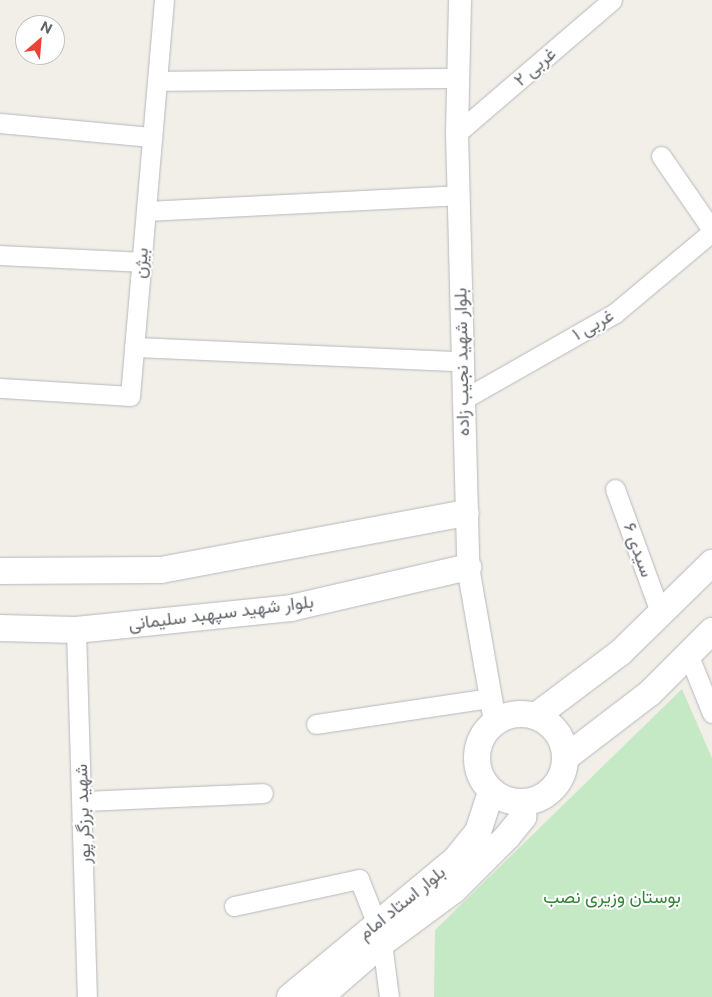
<!DOCTYPE html>
<meta charset="utf-8">
<style>
body{margin:0}
#map{position:relative;width:712px;height:997px;overflow:hidden;background:#f1efe8;font-family:"Public Sans",Vazirmatn,sans-serif}
div>[style]{position:absolute}
[style*='--x']{left:calc(var(--x)*1px);top:calc(var(--y)*1px);width:calc(var(--w)*1px);rotate:calc(var(--a)*1deg)}
.green>*{inset:0;background:#c5e8c5}
.roads{filter:drop-shadow(0 0 1px #b5b8bc) drop-shadow(0 0 1px #b5b8bc)}
.minor>*{height:19px;margin:-9.5px;padding:0 9.5px;transform-origin:9.5px;border-radius:9.5px;background:#fff}
.tertiary>*{height:22px;margin:-11px;padding:0 11px;transform-origin:11px;border-radius:11px;background:#fff}
.secondary>*{height:26px;margin:-13px;padding:0 13px;transform-origin:13px;border-radius:13px;background:#fff}
.secondary>.ring{margin:-13px;padding:0;box-sizing:content-box;background:none;border:26px solid #fff;border-radius:50%}
span{translate:-50% -50%;white-space:nowrap;text-align:center;line-height:1.15;-webkit-text-stroke:4px #fff;paint-order:stroke}
.street-label{font-size:18px;color:#5f6368}
.park-label{font-size:18px;color:#348238}
.north{position:absolute;left:15px;top:15px;width:50px;height:50px;box-sizing:border-box;background:#fff;border:1px solid #bfc1c3;border-radius:50%;rotate:27deg;font-size:14px;font-weight:700;line-height:20px;text-align:center;color:#5f6368}
.north::after{content:'';display:block;margin:auto;width:18px;height:22px;background:#ea4335;clip-path:polygon(50% 0,100% 100%,50% 72%,0 100%)}
</style>
<div id="map">
<div class="green">
<div style="clip-path:polygon(682px 689px,712px 758px,712px 997px,434px 997px,435px 930px)"></div>
</div>
<div class="roads">
<div class="minor">
<div style="--x:157;--y:81;--w:302;--a:-0.6"></div>
<div style="--x:0;--y:123;--w:153;--a:5.3"></div>
<div style="--x:457;--y:133;--w:204;--a:-40.6"></div>
<div style="--x:661;--y:156;--w:90;--a:55.4"></div>
<div style="--x:146;--y:211;--w:312;--a:-2.9"></div>
<div style="--x:0;--y:255;--w:141;--a:2.8"></div>
<div style="--x:134;--y:347;--w:327;--a:2.5"></div>
<div style="--x:0;--y:388;--w:130;--a:3.5"></div>
<div style="--x:130;--y:396;--w:397;--a:-85.1"></div>
<div style="--x:462;--y:400;--w:176;--a:-29.6"></div>
<div style="--x:615;--y:313;--w:126;--a:-39.9"></div>
<div style="--x:615;--y:489;--w:131;--a:69.9"></div>
<div style="--x:76;--y:630;--w:367;--a:88.3"></div>
<div style="--x:688;--y:654;--w:64;--a:67.9"></div>
<div style="--x:316;--y:724;--w:177;--a:-8.5"></div>
<div style="--x:82;--y:801;--w:181;--a:-2.5"></div>
<div style="--x:234;--y:906;--w:128;--a:-12.2"></div>
<div style="--x:359;--y:879;--w:46;--a:68.4"></div>
<div style="--x:382;--y:943;--w:54;--a:82.6"></div>
</div>
<div class="tertiary">
<div style="--x:460;--y:0;--w:133;--a:91.3"></div>
<div style="--x:457;--y:133;--w:434;--a:88.5"></div>
<div style="--x:468;--y:567;--w:157;--a:80.1"></div>
</div>
<div class="secondary">
<div style="--x:0;--y:571;--w:161;--a:-0.4"></div>
<div style="--x:161;--y:570;--w:310;--a:-10.6"></div>
<div style="--x:0;--y:628;--w:76;--a:1.5"></div>
<div style="--x:76;--y:630;--w:216;--a:-5.8"></div>
<div style="--x:291;--y:608;--w:182;--a:-13"></div>
<div class="ring" style="left:477px;top:714px;width:62px;height:62px"></div>
<div style="--x:536;--y:716;--w:105;--a:-36.9"></div>
<div style="--x:620;--y:653;--w:129;--a:-44.4"></div>
<div style="--x:565;--y:758;--w:107;--a:-37.4"></div>
<div style="--x:650;--y:693;--w:88;--a:-45"></div>
<div style="--x:290;--y:997;--w:216;--a:-39.7"></div>
<div style="--x:456;--y:859;--w:35;--a:-51"></div>
<div style="--x:478;--y:832;--w:42;--a:-72"></div>
<div style="--x:320;--y:997;--w:82;--a:-41.1"></div>
<div style="--x:382;--y:943;--w:89;--a:-36.4"></div>
<div style="--x:454;--y:890;--w:75;--a:-45"></div>
<div style="--x:507;--y:837;--w:26;--a:-51"></div>
<div style="--x:523;--y:817;--w:14;--a:-86"></div>
</div>
</div>
<div class="street-label">
<span style="left:535px;top:67px;rotate:-41deg">غربی ۲</span>
<span style="left:141px;top:263px;rotate:-85deg">بیژن</span>
<span style="left:593px;top:325px;rotate:-30deg">غربی ۱</span>
<span style="left:462px;top:362px;rotate:-91deg">بلوار شهید نجیب زاده</span>
<span style="left:638px;top:550px;rotate:70deg">سیدی ۶</span>
<span style="left:221px;top:613px;rotate:-7deg">بلوار شهید سپهبد سلیمانی</span>
<span style="left:83px;top:814px;rotate:-92deg">شهید برزگر پور</span>
<span style="left:402px;top:903px;rotate:-39deg">بلوار استاد امام</span>
</div>
<div class="park-label">
<span style="left:612px;top:897px">بوستان وزیری نصب</span>
</div>
<div class="north">N</div>
</div>
